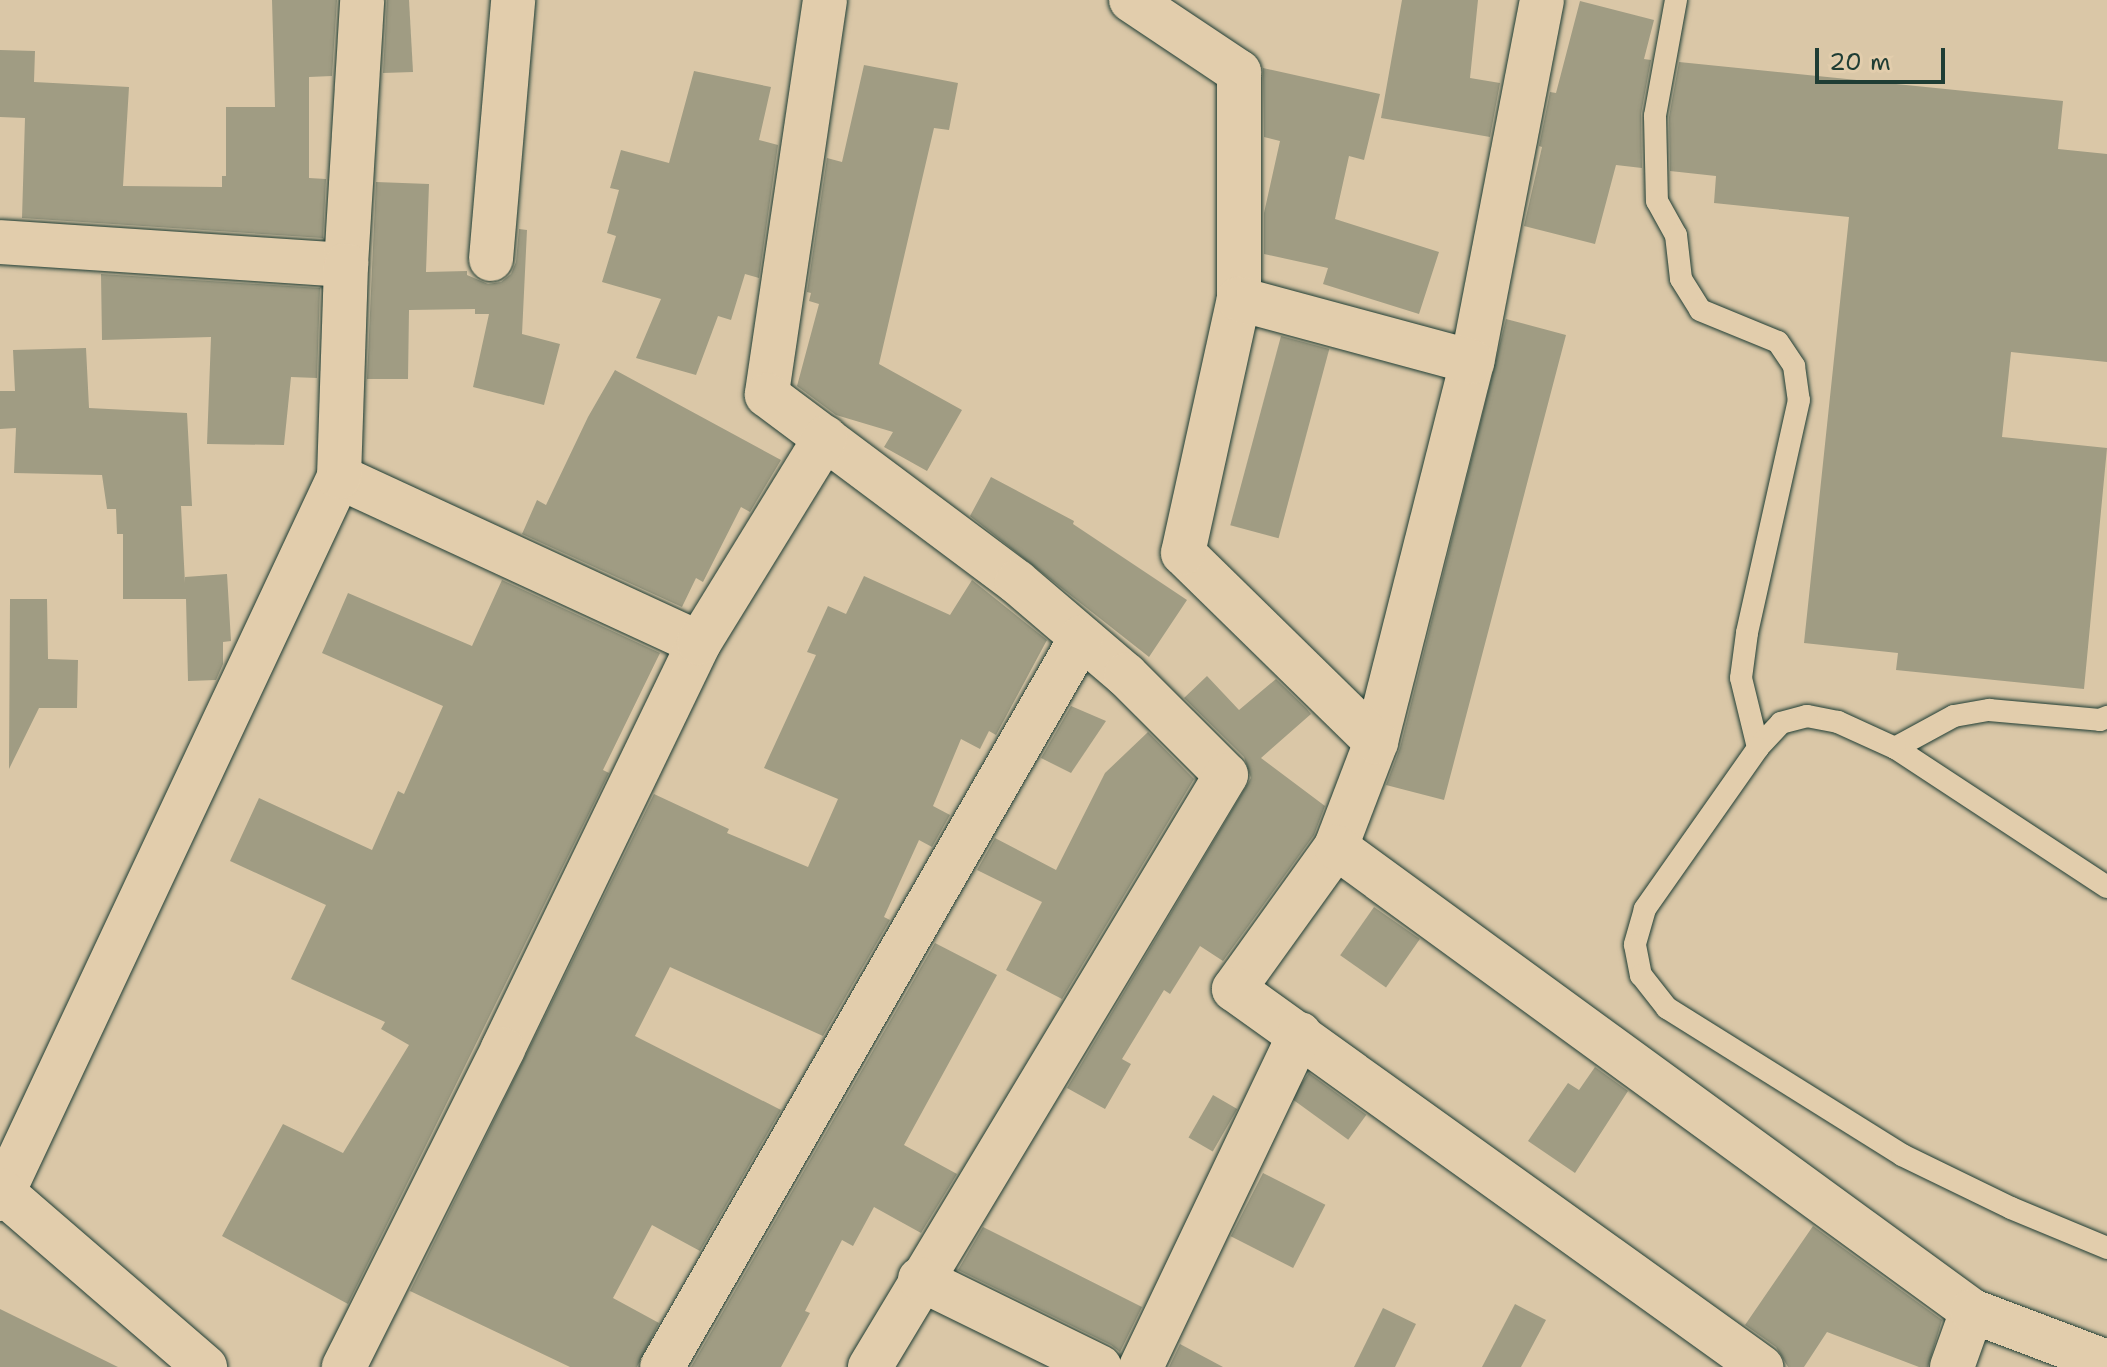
<!DOCTYPE html>
<style>
body{margin:0}
#map{position:relative;width:2107px;height:1367px;overflow:hidden;background:#dac7a7;font-family:"Shantell Sans",sans-serif}
div>[style]{position:absolute}
[style*='--x']{left:calc(var(--x)*1px);top:calc(var(--y)*1px);width:calc(var(--w)*1px);rotate:calc(var(--a)*1deg)}
.building>*{inset:0;background:#a09c83;transform-origin:0 0}
.roads{filter:drop-shadow(0 0 2px #1f3d34) drop-shadow(0 0 2px #1f3d34)}
.lane>*{height:22px;margin:-11px;padding:0 11px;transform-origin:11px;border-radius:11px;background:#e2cdac}
.street>*{height:44px;margin:-22px;padding:0 22px;transform-origin:22px;border-radius:22px;background:#e2cdac}
.secondary>*{height:44px;margin:-22px;padding:0 22px;transform-origin:22px;border-radius:22px;background:#e2cdac}
span{translate:-50% -50%;white-space:nowrap;text-align:center;line-height:1.15;-webkit-text-stroke:8px #e2cdac;paint-order:stroke}
.scale{position:absolute;left:1815px;top:48px;width:130px;height:36px;box-sizing:border-box;border:4px solid #1f3d34;border-top:0;padding-left:10px;font-size:24px;line-height:28px;white-space:nowrap;color:#1f3d34;-webkit-text-stroke:6px #e2cdac;paint-order:stroke}
</style>
<div id="map">
<div class="building">
<div style="clip-path:polygon(272px 0,337px 0,332px 76px,309px 77px,309px 178px,326px 179px,323px 238px,22px 218px,25px 118px,0 117px,0 50px,35px 51px,34px 82px,129px 87px,123px 186px,222px 187px,222px 176px,226px 176px,226px 107px,275px 107px)"></div>
<div style="clip-path:polygon(387px 0,409px 0,413px 72px,383px 73px)"></div>
<div style="clip-path:polygon(1402px 0,1478px 0,1470px 78px,1500px 83px,1490px 137px,1381px 118px)"></div>
<div style="clip-path:polygon(1580px 1px,1654px 20px,1644px 59px,1651px 60px,1641px 114px,1642px 168px,1616px 165px,1595px 244px,1524px 226px,1542px 147px,1539px 146px,1550px 92px,1556px 93px)"></div>
<div style="clip-path:polygon(1679px 62px,2063px 101px,2058px 149px,2107px 154px,2107px 362px,2011px 352px,2002px 437px,2107px 448px,2084px 689px,1896px 670px,1898px 653px,1804px 643px,1849px 217px,1714px 203px,1716px 176px,1670px 171px,1669px 117px)"></div>
<div style="clip-path:polygon(864px 65px,958px 83px,949px 130px,934px 128px,879px 364px,962px 410px,927px 471px,884px 447px,893px 432px,836px 415px,797px 386px,819px 304px,809px 301px,811px 293px,807px 292px,827px 158px,842px 162px)"></div>
<div style="clip-path:polygon(1263px 68px,1380px 94px,1364px 160px,1349px 156px,1335px 219px,1439px 252px,1419px 314px,1323px 284px,1328px 268px,1264px 254px,1264px 213px,1280px 141px,1264px 137px)"></div>
<div style="clip-path:polygon(694px 71px,771px 87px,759px 140px,778px 145px,759px 278px,745px 274px,731px 320px,718px 316px,696px 375px,636px 358px,661px 299px,602px 282px,616px 236px,607px 233px,619px 190px,610px 188px,621px 150px,669px 163px)"></div>
<div style="clip-path:polygon(376px 182px,429px 184px,426px 272px,467px 271px,467px 275px,488px 284px,501px 282px,511px 274px,516px 262px,519px 229px,527px 230px,522px 334px,560px 344px,544px 405px,473px 387px,489px 314px,475px 314px,475px 309px,409px 310px,408px 379px,367px 379px)"></div>
<div style="clip-path:polygon(101px 274px,320px 288px,317px 378px,291px 377px,284px 445px,207px 444px,211px 337px,102px 340px)"></div>
<div style="clip-path:polygon(1506px 319px,1566px 335px,1444px 800px,1386px 785px,1400px 748px)"></div>
<div style="left:1281px;top:336px;width:50px;height:196px;rotate:15deg"></div>
<div style="clip-path:polygon(86px 348px,89px 408px,187px 413px,192px 506px,181px 506px,185px 583px,185px 577px,227px 574px,231px 641px,223px 642px,223px 664px,216px 680px,188px 681px,186px 599px,123px 599px,123px 534px,117px 534px,116px 509px,107px 509px,102px 475px,14px 473px,16px 428px,0 429px,0 391px,15px 391px,13px 350px)"></div>
<div style="clip-path:polygon(615px 370px,781px 460px,750px 512px,741px 507px,703px 582px,696px 578px,682px 607px,522px 534px,537px 500px,546px 505px,588px 417px)"></div>
<div style="clip-path:polygon(991px 477px,1074px 521px,1073px 524px,1187px 600px,1149px 657px,970px 516px)"></div>
<div style="clip-path:polygon(864px 576px,950px 615px,972px 580px,1047px 640px,996px 735px,989px 731px,980px 749px,961px 739px,933px 806px,950px 815px,932px 847px,919px 840px,884px 917px,890px 920px,823px 1036px,670px 967px,635px 1036px,781px 1110px,700px 1251px,652px 1225px,613px 1298px,659px 1323px,637px 1367px,570px 1367px,410px 1291px,654px 794px,729px 829px,727px 833px,808px 867px,838px 799px,764px 768px,816px 655px,807px 652px,828px 606px,846px 614px)"></div>
<div style="clip-path:polygon(502px 580px,660px 653px,603px 770px,609px 773px,348px 1304px,222px 1236px,283px 1124px,343px 1153px,409px 1045px,381px 1029px,385px 1022px,291px 979px,326px 905px,230px 861px,259px 798px,372px 850px,398px 791px,404px 794px,443px 706px,322px 653px,348px 593px,472px 646px)"></div>
<div style="clip-path:polygon(10px 599px,47px 599px,48px 659px,78px 660px,77px 708px,39px 708px,9px 769px)"></div>
<div style="clip-path:polygon(1207px 676px,1239px 710px,1276px 679px,1306px 708px,1311px 714px,1261px 758px,1325px 806px,1314px 835px,1223px 961px,1200px 946px,1170px 994px,1164px 990px,1122px 1059px,1131px 1064px,1105px 1109px,1067px 1088px,1251px 778px,1244px 757px,1184px 698px)"></div>
<div style="clip-path:polygon(1071px 706px,1106px 721px,1071px 773px,1041px 758px)"></div>
<div style="clip-path:polygon(1148px 732px,1194px 779px,1062px 999px,1006px 970px,1042px 902px,977px 870px,995px 838px,1056px 870px,1105px 773px)"></div>
<div style="left:1374px;top:907px;width:56px;height:59px;rotate:35deg"></div>
<div style="clip-path:polygon(935px 943px,997px 975px,904px 1145px,957px 1174px,921px 1233px,874px 1207px,853px 1246px,842px 1240px,805px 1311px,810px 1313px,781px 1367px,691px 1367px)"></div>
<div style="clip-path:polygon(1595px 1067px,1628px 1091px,1575px 1173px,1528px 1141px,1568px 1083px,1579px 1090px)"></div>
<div style="left:1309px;top:1073px;width:71px;height:31px;rotate:36deg"></div>
<div style="left:1213px;top:1095px;width:28px;height:49px;rotate:30deg"></div>
<div style="left:1263px;top:1173px;width:70px;height:71px;rotate:27deg"></div>
<div style="clip-path:polygon(1813px 1226px,1942px 1320px,1928px 1367px,1919px 1367px,1827px 1332px,1804px 1367px,1788px 1367px,1776px 1347px,1745px 1325px)"></div>
<div style="clip-path:polygon(983px 1227px,1142px 1307px,1120px 1352px,1111px 1345px,958px 1270px)"></div>
<div style="clip-path:polygon(1515px 1304px,1546px 1320px,1521px 1367px,1482px 1367px)"></div>
<div style="clip-path:polygon(1383px 1308px,1416px 1324px,1395px 1367px,1354px 1367px)"></div>
<div style="clip-path:polygon(0 1309px,118px 1367px,0 1367px)"></div>
<div style="clip-path:polygon(1180px 1344px,1223px 1367px,1169px 1367px)"></div>
</div>
<div class="roads">
<div class="lane">
<div style="--x:1676;--y:0;--w:118;--a:100.3"></div>
<div style="--x:1655;--y:116;--w:85;--a:88.7"></div>
<div style="--x:1657;--y:201;--w:39;--a:61"></div>
<div style="--x:1676;--y:235;--w:44;--a:83.5"></div>
<div style="--x:1681;--y:279;--w:36;--a:58"></div>
<div style="--x:1700;--y:310;--w:84;--a:22.3"></div>
<div style="--x:1778;--y:342;--w:29;--a:56"></div>
<div style="--x:1794;--y:366;--w:34;--a:82"></div>
<div style="--x:1799;--y:400;--w:239;--a:102.6"></div>
<div style="--x:1747;--y:633;--w:45;--a:97.6"></div>
<div style="--x:1741;--y:678;--w:72;--a:76.3"></div>
<div style="--x:1895;--y:748;--w:67;--a:-28.5"></div>
<div style="--x:1954;--y:716;--w:36;--a:-10"></div>
<div style="--x:1989;--y:710;--w:111;--a:5.1"></div>
<div style="--x:2100;--y:720;--w:8;--a:-23"></div>
<div style="--x:2107;--y:887;--w:254;--a:-146.7"></div>
<div style="--x:1895;--y:748;--w:63;--a:-155.5"></div>
<div style="--x:1838;--y:722;--w:32;--a:-169"></div>
<div style="--x:1807;--y:716;--w:27;--a:165"></div>
<div style="--x:1781;--y:723;--w:34;--a:133"></div>
<div style="--x:1758;--y:748;--w:197;--a:125.1"></div>
<div style="--x:1645;--y:909;--w:37;--a:106"></div>
<div style="--x:1635;--y:945;--w:31;--a:79"></div>
<div style="--x:1641;--y:975;--w:42;--a:51.8"></div>
<div style="--x:1667;--y:1008;--w:277;--a:32"></div>
<div style="--x:1902;--y:1155;--w:121;--a:25.9"></div>
<div style="--x:2011;--y:1208;--w:104;--a:22.6"></div>
</div>
<div class="street">
<div style="--x:825;--y:0;--w:399;--a:98.4"></div>
<div style="--x:767;--y:395;--w:312;--a:36.8"></div>
<div style="--x:1017;--y:582;--w:143;--a:40.5"></div>
<div style="--x:1126;--y:675;--w:141;--a:45"></div>
<div style="--x:1226;--y:775;--w:691;--a:121.02"></div>
<div style="--x:1131;--y:0;--w:130;--a:33.7"></div>
<div style="--x:1239;--y:72;--w:227;--a:90"></div>
<div style="--x:1542;--y:0;--w:369;--a:100.9"></div>
<div style="--x:1472;--y:362;--w:392;--a:104.2"></div>
<div style="--x:1376;--y:742;--w:112;--a:110.9"></div>
<div style="--x:1336;--y:847;--w:175;--a:125.7"></div>
<div style="--x:1234;--y:989;--w:649;--a:35.65"></div>
<div style="--x:0;--y:242;--w:347;--a:3.8"></div>
<div style="--x:346;--y:265;--w:265;--a:-86.5"></div>
<div style="--x:491;--y:259;--w:260;--a:-85.1"></div>
<div style="--x:339;--y:477;--w:396;--a:24.8"></div>
<div style="--x:699;--y:643;--w:451;--a:115.8"></div>
<div style="--x:503;--y:1049;--w:356;--a:116.6"></div>
<div style="--x:699;--y:643;--w:241;--a:-58.4"></div>
<div style="--x:1376;--y:742;--w:270;--a:-135.6"></div>
<div style="--x:1183;--y:553;--w:260;--a:-77.6"></div>
<div style="--x:1239;--y:299;--w:241;--a:15.1"></div>
<div style="--x:1336;--y:847;--w:787;--a:36.11"></div>
<div style="--x:0;--y:1199;--w:798;--a:-64.85"></div>
<div style="--x:339;--y:477;--w:212;--a:-88.1"></div>
<div style="--x:920;--y:1279;--w:200;--a:26.1"></div>
<div style="--x:662;--y:1367;--w:841;--a:-60.11"></div>
<div style="--x:1141;--y:1367;--w:369;--a:-64.5"></div>
<div style="--x:1952;--y:1367;--w:59;--a:-70.3"></div>
<div style="--x:1972;--y:1311;--w:144;--a:20.7"></div>
</div>
<div class="secondary">
<div style="--x:0;--y:1190;--w:271;--a:40.8"></div>
</div>
</div>
<div class="scale">20 m</div>
</div>
